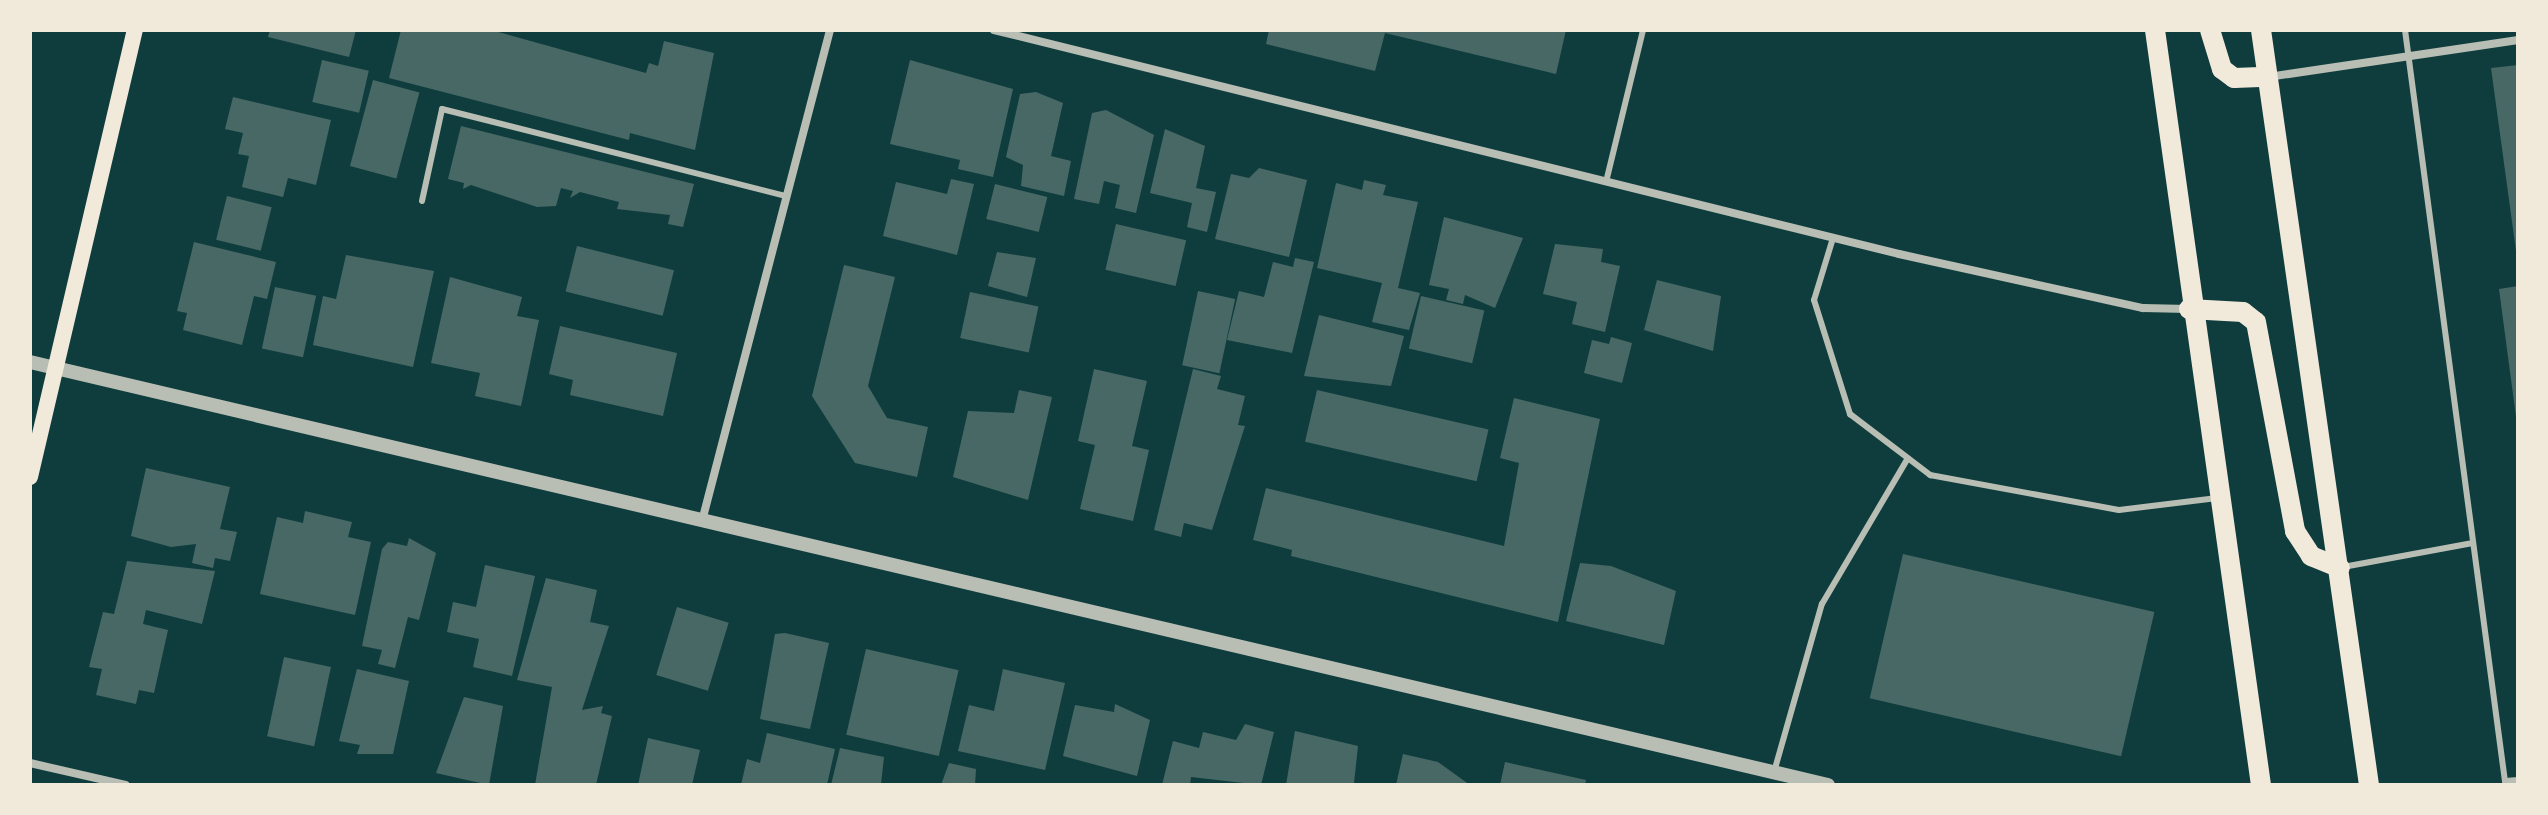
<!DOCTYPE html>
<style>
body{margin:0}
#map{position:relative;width:2548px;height:815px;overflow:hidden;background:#0f3d3e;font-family:"Public Sans",sans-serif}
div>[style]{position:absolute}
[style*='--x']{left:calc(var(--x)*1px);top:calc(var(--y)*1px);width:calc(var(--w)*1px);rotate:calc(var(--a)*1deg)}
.building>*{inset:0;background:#486865;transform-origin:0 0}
.service>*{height:6px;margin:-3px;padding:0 3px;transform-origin:3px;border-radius:3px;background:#b8beb3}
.minor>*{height:8px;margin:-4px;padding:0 4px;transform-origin:4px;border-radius:4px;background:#b8beb3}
.tertiary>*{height:14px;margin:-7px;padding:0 7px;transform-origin:7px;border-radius:7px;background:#b8beb3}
.secondary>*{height:16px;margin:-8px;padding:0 8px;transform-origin:8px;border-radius:8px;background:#f1e9da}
.primary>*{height:20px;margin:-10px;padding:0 10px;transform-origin:10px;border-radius:10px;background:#f1e9da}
span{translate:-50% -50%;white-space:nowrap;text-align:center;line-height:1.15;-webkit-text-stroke:7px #f1e9da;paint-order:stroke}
.frame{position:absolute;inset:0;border:32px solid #f1e9da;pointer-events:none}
</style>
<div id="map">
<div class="building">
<div style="clip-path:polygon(270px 30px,356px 30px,349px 57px,268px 37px)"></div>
<div style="clip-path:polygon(401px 30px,491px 30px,646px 73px,649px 63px,658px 66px,664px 41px,714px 53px,695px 150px,630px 133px,629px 140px,389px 78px)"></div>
<div style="clip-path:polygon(1269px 30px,1566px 30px,1556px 74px,1385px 33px,1375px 71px,1266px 44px)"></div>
<div style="left:322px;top:60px;width:48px;height:43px;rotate:13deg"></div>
<div style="clip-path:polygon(910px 60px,1013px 89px,993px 177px,958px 169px,960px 160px,890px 144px)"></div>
<div style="clip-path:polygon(2518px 65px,2518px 251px,2516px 251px,2491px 68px)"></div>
<div style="left:373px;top:80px;width:48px;height:89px;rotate:15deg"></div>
<div style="clip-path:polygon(1036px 92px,1063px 103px,1051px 156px,1071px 161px,1064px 196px,1021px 186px,1023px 165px,1006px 157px,1020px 94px)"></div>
<div style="clip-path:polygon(233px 97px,331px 120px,316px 185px,288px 178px,283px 197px,242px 187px,249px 156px,238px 154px,243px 133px,225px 129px)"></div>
<div style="clip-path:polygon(1106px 110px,1154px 135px,1136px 213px,1115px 208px,1120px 185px,1104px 181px,1099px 204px,1074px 199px,1092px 113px)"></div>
<div style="clip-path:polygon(461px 126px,694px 184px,683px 227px,668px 224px,670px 215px,617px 209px,619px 202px,580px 192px,570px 198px,573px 191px,561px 188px,556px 206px,537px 207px,471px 185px,463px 189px,464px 183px,448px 179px)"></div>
<div style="clip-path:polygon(1165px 129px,1205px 146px,1196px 188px,1216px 192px,1207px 232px,1187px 227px,1192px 203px,1150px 193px)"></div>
<div style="clip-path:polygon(1259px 168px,1307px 180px,1289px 257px,1215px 239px,1231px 174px,1249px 178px)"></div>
<div style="clip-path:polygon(951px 179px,974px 184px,957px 255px,883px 236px,896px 182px,947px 194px)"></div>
<div style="clip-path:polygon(1364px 180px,1386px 185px,1383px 195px,1418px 202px,1398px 288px,1420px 293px,1409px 330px,1372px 322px,1382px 283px,1317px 268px,1336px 183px,1362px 190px)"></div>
<div style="left:995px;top:184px;width:54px;height:36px;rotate:14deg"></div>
<div style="left:227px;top:196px;width:46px;height:45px;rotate:14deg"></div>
<div style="clip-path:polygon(1444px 217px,1523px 238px,1495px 308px,1465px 295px,1463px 304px,1446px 300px,1449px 289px,1429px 285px)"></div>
<div style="left:1116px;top:224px;width:72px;height:47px;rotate:13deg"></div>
<div style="clip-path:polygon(194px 242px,276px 262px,267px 299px,254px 296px,242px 345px,183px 330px,187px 313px,177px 311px)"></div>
<div style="clip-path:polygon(1555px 244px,1603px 249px,1601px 262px,1620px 266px,1605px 332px,1572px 324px,1577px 302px,1543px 294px)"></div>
<div style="left:577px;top:246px;width:100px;height:47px;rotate:14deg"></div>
<div style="clip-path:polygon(997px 252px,1036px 258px,1027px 297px,988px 286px)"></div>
<div style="clip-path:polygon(346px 255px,434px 271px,413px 367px,313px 345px,323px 296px,336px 299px)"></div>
<div style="clip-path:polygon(1295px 258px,1314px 262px,1292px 353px,1227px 340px,1239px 291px,1264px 297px,1273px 262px,1293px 267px)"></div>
<div style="clip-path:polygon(844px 265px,895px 277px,868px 386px,887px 418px,928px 427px,917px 477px,855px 463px,812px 396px)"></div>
<div style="clip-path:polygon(450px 277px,522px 297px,517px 316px,539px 320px,521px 406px,475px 396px,480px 373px,431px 363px)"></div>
<div style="clip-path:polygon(1657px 280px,1721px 296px,1713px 351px,1644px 330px)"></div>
<div style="clip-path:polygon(2518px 286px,2518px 417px,2516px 417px,2499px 289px)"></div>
<div style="left:275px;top:287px;width:42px;height:63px;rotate:12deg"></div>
<div style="left:1198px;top:291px;width:38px;height:76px;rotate:12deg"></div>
<div style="left:970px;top:292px;width:70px;height:47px;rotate:12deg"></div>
<div style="left:1421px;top:296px;width:65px;height:54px;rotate:13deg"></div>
<div style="clip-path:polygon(1319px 315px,1404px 336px,1391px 386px,1304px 376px)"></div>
<div style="clip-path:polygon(560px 326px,677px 353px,663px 416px,570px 395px,573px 380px,549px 374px)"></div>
<div style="clip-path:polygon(1611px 337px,1632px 343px,1622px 383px,1584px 373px,1592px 340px,1609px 344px)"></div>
<div style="clip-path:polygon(1094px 369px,1147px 381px,1132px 446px,1149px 450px,1133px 521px,1080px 509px,1095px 445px,1078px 441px)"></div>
<div style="clip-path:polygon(1193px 369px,1221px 376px,1217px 389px,1245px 396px,1238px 425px,1245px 426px,1212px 530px,1184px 523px,1181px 537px,1154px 530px)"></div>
<div style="clip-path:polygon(1019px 390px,1052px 397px,1028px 500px,953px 477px,968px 411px,1014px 413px)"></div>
<div style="left:1317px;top:390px;width:176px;height:53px;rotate:13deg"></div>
<div style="clip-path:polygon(1514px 398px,1600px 419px,1558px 622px,1291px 556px,1292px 550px,1253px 540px,1266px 488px,1504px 546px,1519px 463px,1500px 458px)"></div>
<div style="clip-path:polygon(146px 468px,230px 487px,220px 529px,237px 532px,230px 561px,215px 558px,213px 568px,192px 563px,196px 544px,171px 547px,131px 536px)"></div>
<div style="clip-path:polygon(305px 511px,352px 522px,348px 537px,371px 542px,355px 615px,260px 594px,277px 517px,303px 523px)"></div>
<div style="clip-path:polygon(409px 538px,436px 553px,419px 620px,408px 617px,395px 668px,378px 664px,382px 650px,362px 646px,382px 549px,388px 542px,407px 546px)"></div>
<div style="left:1903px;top:554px;width:258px;height:148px;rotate:13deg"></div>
<div style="clip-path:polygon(127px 561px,215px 571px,202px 624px,146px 610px,143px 624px,168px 630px,154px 693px,139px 690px,136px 704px,96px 695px,102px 669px,89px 667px,103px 612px,114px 614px)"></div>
<div style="clip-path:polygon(1580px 563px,1611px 566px,1676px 591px,1664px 645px,1566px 621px)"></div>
<div style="clip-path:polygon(485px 565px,535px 576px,512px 676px,473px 667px,479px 639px,447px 632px,453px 602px,476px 607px)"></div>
<div style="clip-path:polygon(546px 578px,597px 590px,590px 622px,609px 626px,582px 710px,603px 706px,601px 713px,612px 716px,596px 785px,535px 785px,552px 687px,517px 680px)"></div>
<div style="left:677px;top:607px;width:54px;height:71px;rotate:17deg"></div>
<div style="clip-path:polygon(785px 633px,829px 643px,810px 729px,760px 719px,775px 634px)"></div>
<div style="left:866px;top:649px;width:95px;height:88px;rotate:13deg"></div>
<div style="left:284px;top:657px;width:48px;height:81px;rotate:12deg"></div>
<div style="clip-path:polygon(357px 669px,409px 681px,393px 754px,357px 754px,360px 745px,339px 741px)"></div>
<div style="clip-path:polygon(1003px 669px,1065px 683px,1045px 770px,958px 751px,969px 705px,994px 711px)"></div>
<div style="clip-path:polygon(464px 697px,503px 706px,489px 785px,436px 773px)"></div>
<div style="clip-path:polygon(1115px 704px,1150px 720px,1137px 776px,1063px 756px,1075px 705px,1114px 712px)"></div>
<div style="clip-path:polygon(1245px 724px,1274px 732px,1261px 785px,1191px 777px,1190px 785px,1162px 785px,1173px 741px,1199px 748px,1203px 732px,1236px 740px)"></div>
<div style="clip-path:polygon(1295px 731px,1358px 746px,1354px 783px,1286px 785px)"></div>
<div style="clip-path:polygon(767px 733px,835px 749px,827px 785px,741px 785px,747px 759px,760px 763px)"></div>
<div style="clip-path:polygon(648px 738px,700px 750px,692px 785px,638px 785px)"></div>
<div style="clip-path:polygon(840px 748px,884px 757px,881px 784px,831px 785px)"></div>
<div style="clip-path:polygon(1403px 754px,1438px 762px,1470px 785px,1396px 785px)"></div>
<div style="clip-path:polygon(1505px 762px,1586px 780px,1585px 785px,1500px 785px)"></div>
<div style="clip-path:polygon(949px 763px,976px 769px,975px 785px,941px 785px)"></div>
</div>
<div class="service">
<div style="--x:2405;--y:30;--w:758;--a:82.42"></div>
<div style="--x:2505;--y:781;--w:13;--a:-4"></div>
<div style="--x:1606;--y:182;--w:156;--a:-76.3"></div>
<div style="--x:422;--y:201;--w:94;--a:-77.7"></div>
<div style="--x:442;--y:109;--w:356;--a:14.2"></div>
<div style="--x:1833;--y:238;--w:65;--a:107"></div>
<div style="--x:1814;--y:300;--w:120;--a:72.5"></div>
<div style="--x:1850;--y:414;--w:101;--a:37.3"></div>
<div style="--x:1930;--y:475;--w:192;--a:10.5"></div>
<div style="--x:2119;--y:510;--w:99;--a:-7"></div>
<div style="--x:2343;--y:567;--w:132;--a:-10.5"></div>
<div style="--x:1774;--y:772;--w:175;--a:-74.1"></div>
<div style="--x:1822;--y:604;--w:169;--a:-59.5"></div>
</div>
<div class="minor">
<div style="--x:994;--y:30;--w:932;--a:13.9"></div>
<div style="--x:1899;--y:254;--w:250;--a:12.5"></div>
<div style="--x:2143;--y:308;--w:45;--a:1.3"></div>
<div style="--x:2268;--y:77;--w:253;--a:-8.4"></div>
<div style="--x:702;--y:521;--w:507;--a:-75.39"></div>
<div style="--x:30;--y:763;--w:98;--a:12.9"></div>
</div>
<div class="tertiary">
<div style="--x:30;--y:362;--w:1847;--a:13.24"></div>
</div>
<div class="secondary">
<div style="--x:30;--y:477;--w:459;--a:-76.8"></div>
</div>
<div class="primary">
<div style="--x:2155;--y:30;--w:762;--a:82.01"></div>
<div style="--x:2210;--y:30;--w:41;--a:72.9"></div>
<div style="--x:2222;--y:69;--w:15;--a:37"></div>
<div style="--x:2234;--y:78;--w:33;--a:-2"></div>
<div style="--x:2261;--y:30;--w:763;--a:81.86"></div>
<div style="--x:2189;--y:309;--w:54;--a:3.2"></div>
<div style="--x:2243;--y:312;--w:16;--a:38"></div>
<div style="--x:2256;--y:322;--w:213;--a:79.4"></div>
<div style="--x:2295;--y:531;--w:30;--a:57"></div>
<div style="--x:2311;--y:556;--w:31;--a:22"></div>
</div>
<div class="frame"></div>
</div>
